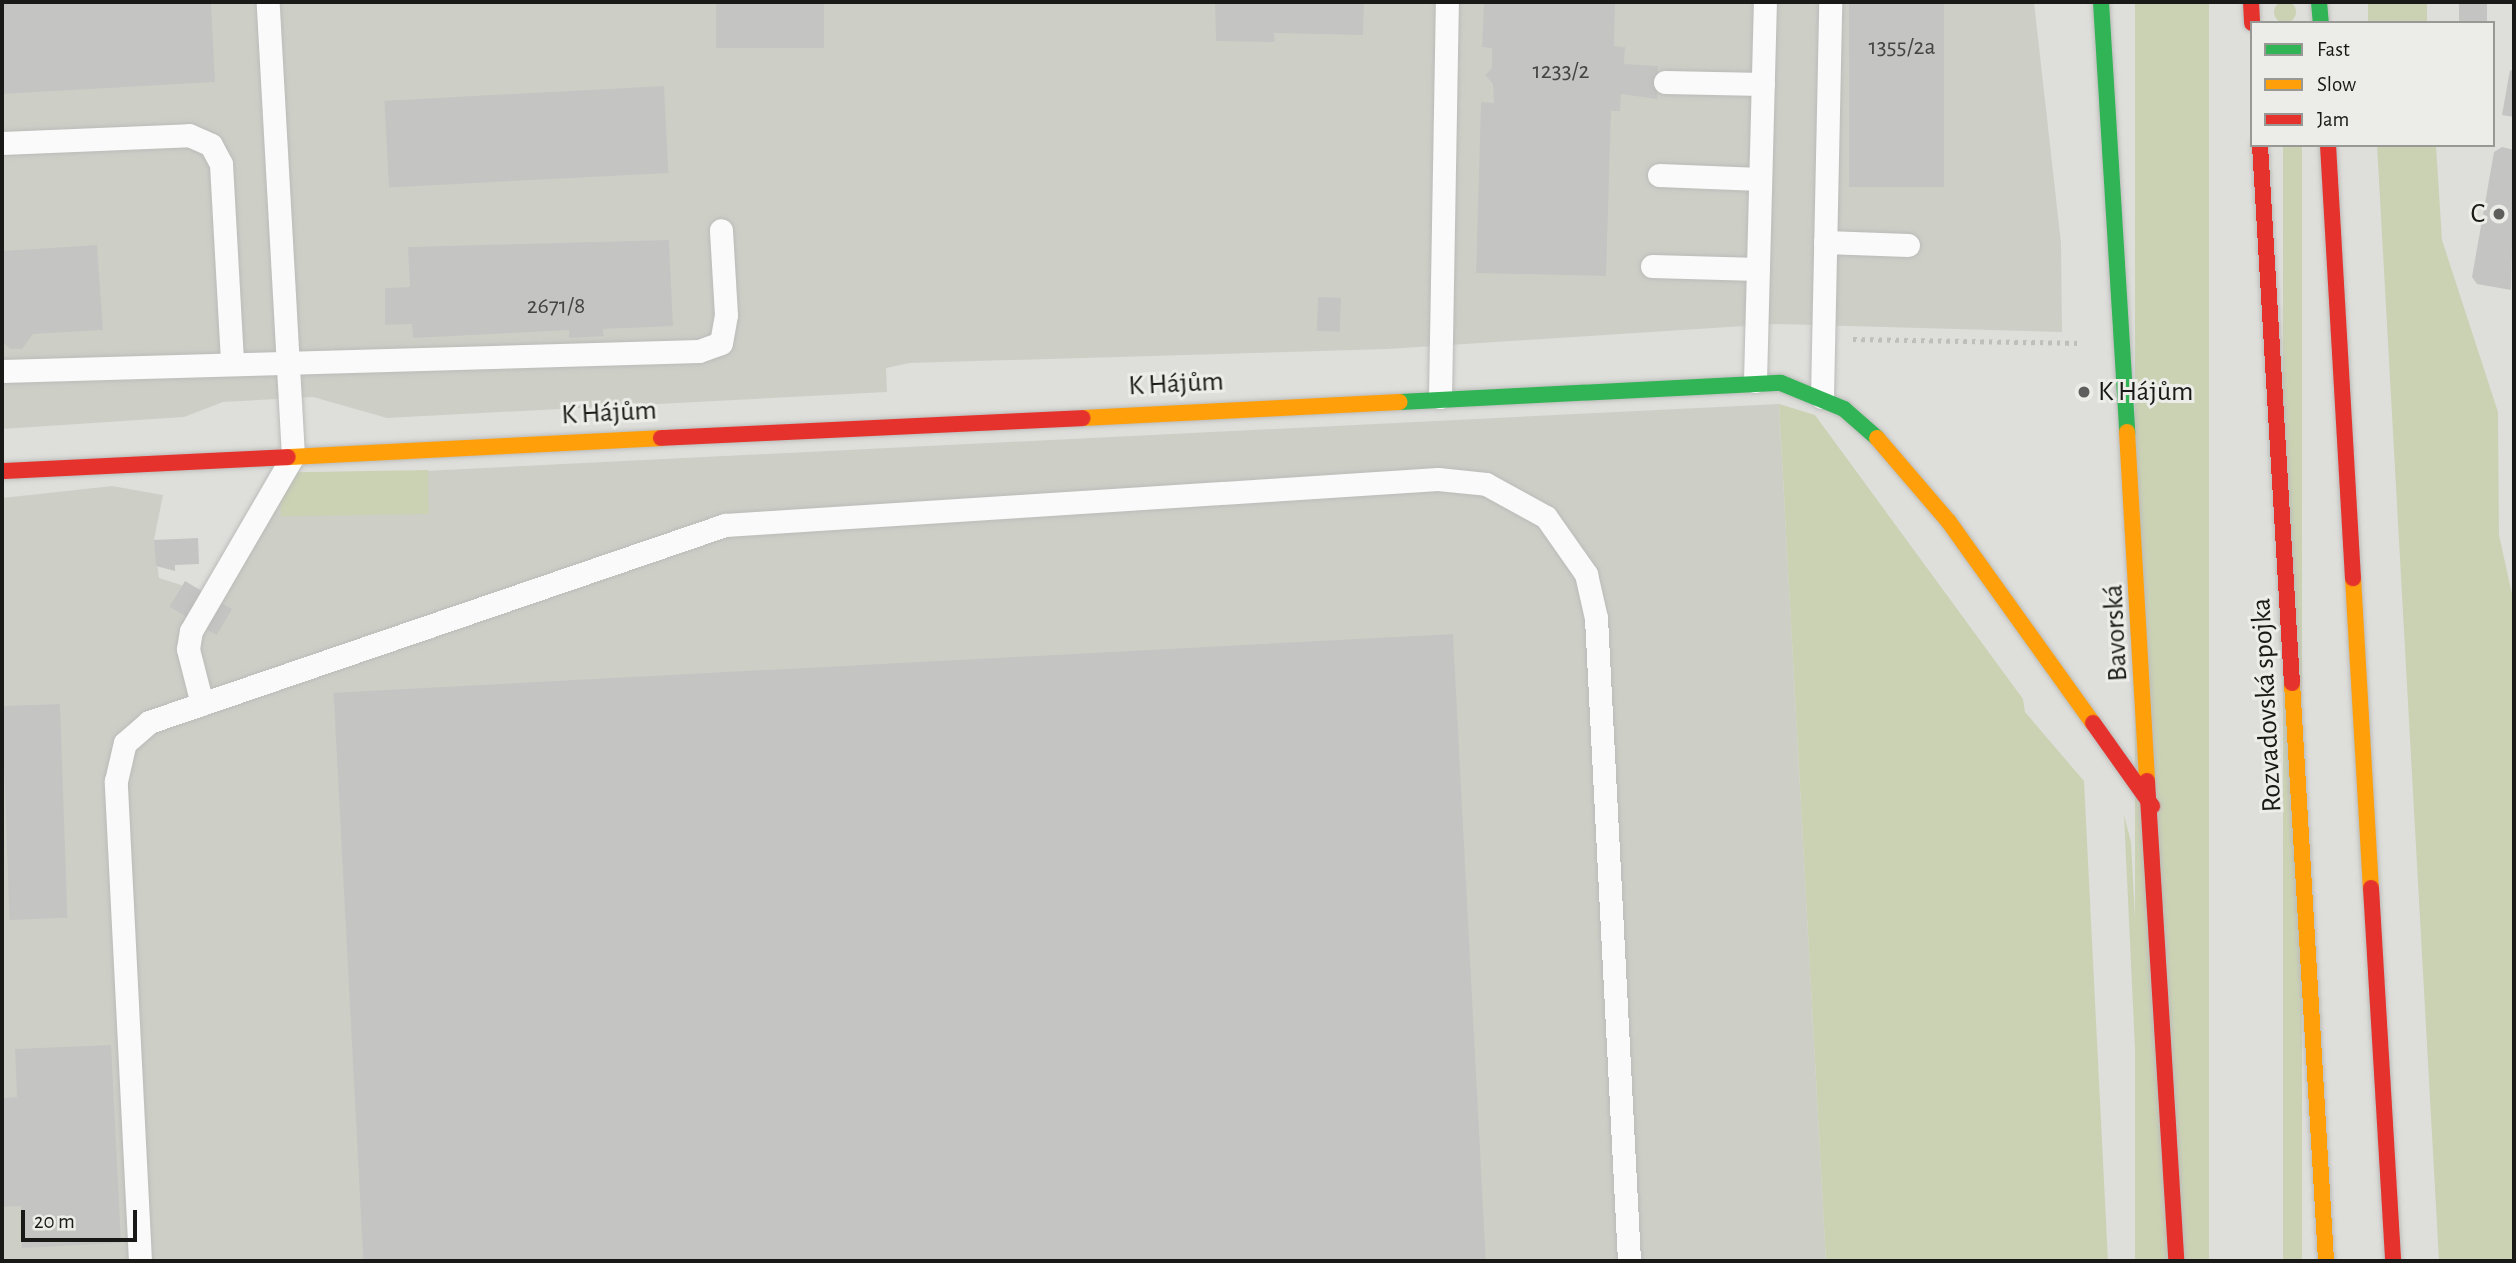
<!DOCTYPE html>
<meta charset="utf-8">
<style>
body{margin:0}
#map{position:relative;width:2516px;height:1263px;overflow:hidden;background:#dedfdb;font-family:"Alegreya Sans",sans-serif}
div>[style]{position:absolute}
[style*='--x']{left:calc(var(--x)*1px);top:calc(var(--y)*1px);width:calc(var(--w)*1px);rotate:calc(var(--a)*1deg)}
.built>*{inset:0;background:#cdcfc7}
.green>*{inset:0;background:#cbd2b4;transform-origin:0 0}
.round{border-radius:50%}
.building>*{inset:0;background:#c4c5c2;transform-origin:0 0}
.path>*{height:4.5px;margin-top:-2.25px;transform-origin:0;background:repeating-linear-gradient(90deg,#bebebd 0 3.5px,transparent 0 8.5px)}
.roads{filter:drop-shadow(0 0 2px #bbbbb9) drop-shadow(0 0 2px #bbbbb9)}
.lane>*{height:23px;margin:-11.5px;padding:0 11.5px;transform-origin:11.5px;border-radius:11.5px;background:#fafafa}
.fast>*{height:16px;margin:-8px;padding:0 8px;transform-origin:8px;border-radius:8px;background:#30b455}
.slow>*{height:16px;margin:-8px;padding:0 8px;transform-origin:8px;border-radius:8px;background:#ff9f0a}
.jam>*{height:16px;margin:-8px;padding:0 8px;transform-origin:8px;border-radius:8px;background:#e5322d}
.dots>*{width:19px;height:19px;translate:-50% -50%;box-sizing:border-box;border:4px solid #ecede8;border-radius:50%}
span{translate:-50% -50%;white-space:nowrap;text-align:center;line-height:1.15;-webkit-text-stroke:6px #ecede8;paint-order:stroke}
.number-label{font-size:24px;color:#444442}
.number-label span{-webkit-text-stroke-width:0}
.poi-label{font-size:28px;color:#191917}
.right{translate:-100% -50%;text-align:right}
.left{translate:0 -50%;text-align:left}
.street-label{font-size:28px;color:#191917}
.frame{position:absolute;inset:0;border:4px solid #191917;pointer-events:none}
.legend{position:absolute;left:2250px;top:21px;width:245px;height:126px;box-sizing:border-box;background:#ecede8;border:2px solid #989894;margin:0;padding:9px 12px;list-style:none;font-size:21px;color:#191917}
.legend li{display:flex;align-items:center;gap:14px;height:35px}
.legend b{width:35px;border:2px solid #989894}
.scale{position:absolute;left:21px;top:1210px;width:116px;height:32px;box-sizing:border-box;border:4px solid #191917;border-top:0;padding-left:9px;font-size:21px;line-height:24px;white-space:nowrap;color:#191917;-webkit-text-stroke:5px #ecede8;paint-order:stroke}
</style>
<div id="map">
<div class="built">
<div style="clip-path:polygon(2px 2px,2034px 2px,2061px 243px,2062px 332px,1775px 324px,1388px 349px,910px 363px,886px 368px,887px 392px,387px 418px,313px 397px,223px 402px,184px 417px,2px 429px)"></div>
<div style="clip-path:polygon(1779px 404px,1826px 1261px,2px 1261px,2px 498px,112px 486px,163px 495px,154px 540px,159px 578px,222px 598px,280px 478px)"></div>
</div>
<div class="green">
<div class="round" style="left:2274px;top:1px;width:22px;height:22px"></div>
<div style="left:2135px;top:2px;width:74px;height:1261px"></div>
<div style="left:2368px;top:2px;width:59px;height:21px"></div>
<div style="left:2283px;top:145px;width:19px;height:1118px"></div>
<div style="clip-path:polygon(2377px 145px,2436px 145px,2442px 240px,2498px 412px,2499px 535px,2514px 603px,2514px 1261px,2439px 1261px)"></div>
<div style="clip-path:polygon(1779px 404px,1815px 415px,2023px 699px,2025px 712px,2084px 781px,2108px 1261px,1826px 1261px)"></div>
<div style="left:428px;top:470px;width:44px;height:148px;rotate:89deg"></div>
<div style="clip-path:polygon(2124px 815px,2131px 842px,2153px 1261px,2145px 1261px)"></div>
</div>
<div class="building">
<div style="clip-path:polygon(2px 2px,211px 2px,215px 82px,2px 94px)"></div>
<div style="left:716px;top:2px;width:108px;height:46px"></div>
<div style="clip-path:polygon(1215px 2px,1364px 2px,1363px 35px,1274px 33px,1275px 42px,1216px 41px)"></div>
<div style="clip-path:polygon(1484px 2px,1615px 2px,1614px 46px,1625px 47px,1624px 64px,1658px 66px,1657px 99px,1621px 94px,1620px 111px,1611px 111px,1606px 276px,1476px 273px,1481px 102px,1494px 103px,1493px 84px,1485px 75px,1492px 68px,1492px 48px,1482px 47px)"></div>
<div style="left:1849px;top:2px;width:95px;height:185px"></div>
<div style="left:2459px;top:2px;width:28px;height:21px"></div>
<div style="clip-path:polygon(2510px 70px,2514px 71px,2514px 117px,2502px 115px)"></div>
<div style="left:664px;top:86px;width:87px;height:280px;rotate:87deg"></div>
<div style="clip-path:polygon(2502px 147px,2514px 150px,2511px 290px,2477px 284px,2472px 277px,2494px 152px)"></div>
<div style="clip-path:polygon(669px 240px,673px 326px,603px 329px,604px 336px,569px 338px,569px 330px,413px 338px,412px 324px,385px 325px,385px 288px,410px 287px,408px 247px)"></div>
<div style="clip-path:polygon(97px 245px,103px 330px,33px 334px,22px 349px,10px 349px,2px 341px,2px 251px)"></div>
<div style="left:1318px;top:297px;width:23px;height:34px;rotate:2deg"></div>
<div style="clip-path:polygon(198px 538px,199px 564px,175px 565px,175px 571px,156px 566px,154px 540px)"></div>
<div style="left:185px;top:581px;width:55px;height:30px;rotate:31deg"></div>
<div style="left:1453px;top:634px;width:628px;height:1121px;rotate:87deg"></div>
<div style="left:60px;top:704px;width:214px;height:58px;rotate:88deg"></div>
<div style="clip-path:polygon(111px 1045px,121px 1243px,22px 1248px,21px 1206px,2px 1207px,2px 1098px,17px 1097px,15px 1049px)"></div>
</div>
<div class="path">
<div style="--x:1853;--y:339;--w:227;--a:1"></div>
</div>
<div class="roads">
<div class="lane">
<div style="--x:1665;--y:82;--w:98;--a:1.2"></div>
<div style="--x:2;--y:143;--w:187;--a:-2.4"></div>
<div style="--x:189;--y:135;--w:24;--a:24"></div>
<div style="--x:211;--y:145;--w:21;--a:62"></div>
<div style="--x:221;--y:164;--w:197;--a:86.8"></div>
<div style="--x:1659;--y:175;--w:101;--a:2.3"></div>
<div style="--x:1825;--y:242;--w:83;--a:2.1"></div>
<div style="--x:1652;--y:266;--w:106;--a:1.6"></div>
<div style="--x:2;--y:371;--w:697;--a:-1.64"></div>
<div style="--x:699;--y:351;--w:23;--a:-20"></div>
<div style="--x:721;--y:343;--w:28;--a:-80"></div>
<div style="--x:726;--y:315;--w:85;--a:-93.4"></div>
<div style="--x:1755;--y:381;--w:379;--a:-88.5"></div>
<div style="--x:1440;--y:397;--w:395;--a:-89"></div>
<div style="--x:1822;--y:397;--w:395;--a:-88.8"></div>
<div style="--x:202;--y:704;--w:57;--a:-104.3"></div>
<div style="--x:188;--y:649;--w:18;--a:-81"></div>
<div style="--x:191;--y:631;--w:203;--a:-59.8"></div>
<div style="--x:293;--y:456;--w:455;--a:-93.2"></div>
<div style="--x:140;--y:1261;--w:481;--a:-92.9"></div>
<div style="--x:116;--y:781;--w:39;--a:-77"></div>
<div style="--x:125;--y:743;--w:32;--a:-41"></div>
<div style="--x:149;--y:722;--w:609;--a:-18.88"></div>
<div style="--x:725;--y:525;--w:714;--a:-3.69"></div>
<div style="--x:1438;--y:479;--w:48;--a:5.9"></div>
<div style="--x:1486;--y:484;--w:68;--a:28.8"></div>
<div style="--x:1546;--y:517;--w:70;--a:54.9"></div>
<div style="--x:1586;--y:574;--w:45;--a:77.2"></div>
<div style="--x:1596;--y:618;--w:644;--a:87.06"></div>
</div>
<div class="fast">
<div style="--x:2101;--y:2;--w:431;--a:86.5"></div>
<div style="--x:2319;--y:2;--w:21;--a:85"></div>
<div style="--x:1400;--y:402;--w:381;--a:-2.9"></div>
<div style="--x:1781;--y:383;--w:68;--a:22.4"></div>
<div style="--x:1844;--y:409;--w:44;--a:41.3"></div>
</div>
<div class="slow">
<div style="--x:1083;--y:418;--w:317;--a:-2.9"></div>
<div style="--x:2127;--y:432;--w:350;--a:86.7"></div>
<div style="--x:1877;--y:438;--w:111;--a:49.4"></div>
<div style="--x:1949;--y:522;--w:247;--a:54.4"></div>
<div style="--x:288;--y:457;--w:373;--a:-2.9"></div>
<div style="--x:2353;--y:578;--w:311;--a:86.7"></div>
<div style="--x:2292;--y:683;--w:579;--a:86.63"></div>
</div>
<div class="jam">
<div style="--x:2251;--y:2;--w:21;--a:87"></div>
<div style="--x:2260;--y:145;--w:539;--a:86.6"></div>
<div style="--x:2328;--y:145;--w:434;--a:86.7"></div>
<div style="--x:661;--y:438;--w:422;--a:-2.7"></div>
<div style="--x:2;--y:471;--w:286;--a:-2.8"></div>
<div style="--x:2093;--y:723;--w:102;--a:54.6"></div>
<div style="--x:2147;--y:781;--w:481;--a:86.5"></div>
<div style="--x:2371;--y:888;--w:374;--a:86.6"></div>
</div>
</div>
<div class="dots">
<div style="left:2499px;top:214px;background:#5e5e5c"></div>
<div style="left:2084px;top:392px;background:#5e5e5c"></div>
</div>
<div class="number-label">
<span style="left:1902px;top:48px">1355/2a</span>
<span style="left:1561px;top:72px">1233/2</span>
<span style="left:556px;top:307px">2671/8</span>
</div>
<div class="poi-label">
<span class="right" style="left:2485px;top:214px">C</span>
<span class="left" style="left:2098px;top:392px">K Hájům</span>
</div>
<div class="street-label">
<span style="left:1176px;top:384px;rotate:-3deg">K Hájům</span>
<span style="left:609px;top:413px;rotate:-3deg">K Hájům</span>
<span style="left:2116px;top:633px;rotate:-93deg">Bavorská</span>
<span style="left:2267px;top:705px;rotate:-93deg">Rozvadovská spojka</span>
</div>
<div class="frame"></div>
<ul class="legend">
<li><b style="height:9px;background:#30b455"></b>Fast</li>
<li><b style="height:9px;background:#ff9f0a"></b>Slow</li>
<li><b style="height:9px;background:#e5322d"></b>Jam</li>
</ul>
<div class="scale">20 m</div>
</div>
